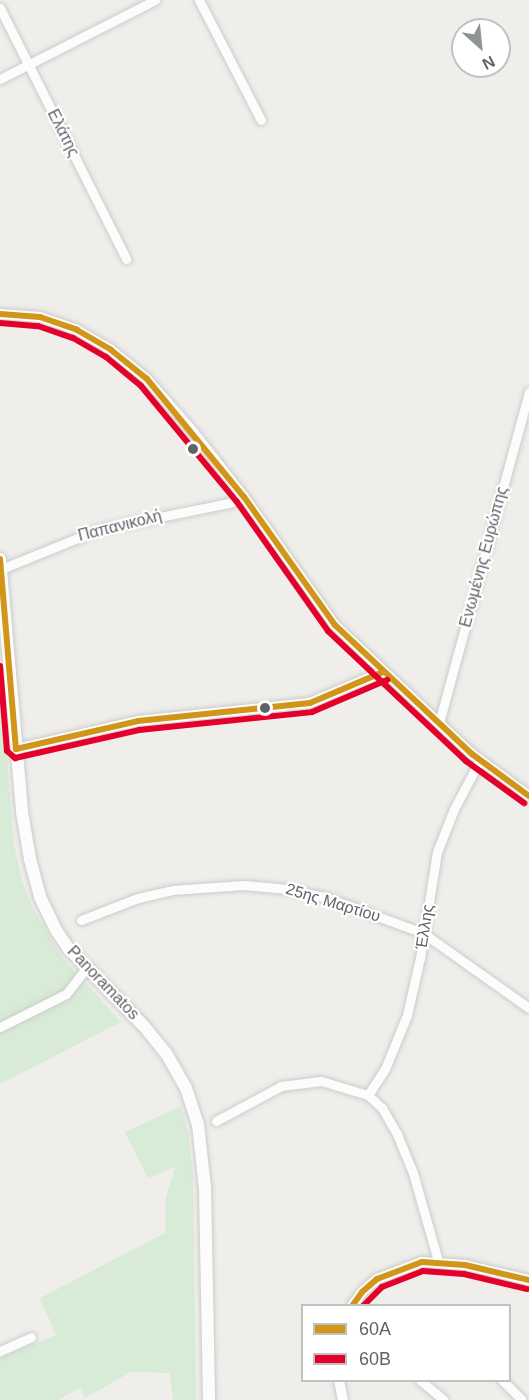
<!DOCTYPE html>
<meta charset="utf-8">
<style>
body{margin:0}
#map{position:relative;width:529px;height:1400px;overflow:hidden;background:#efeeea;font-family:Arial,sans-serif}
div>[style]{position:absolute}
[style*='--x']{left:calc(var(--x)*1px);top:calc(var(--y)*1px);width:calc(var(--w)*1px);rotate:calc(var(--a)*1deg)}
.green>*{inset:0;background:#d8ebd6}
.roads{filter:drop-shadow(0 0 2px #cbcccc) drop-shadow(0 0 2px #cbcccc)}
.minor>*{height:9px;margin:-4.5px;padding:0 4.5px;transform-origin:4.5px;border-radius:4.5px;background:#fdfcfc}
.tertiary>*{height:10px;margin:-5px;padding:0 5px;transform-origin:5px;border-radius:5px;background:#fdfcfc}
.secondary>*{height:12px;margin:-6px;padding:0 6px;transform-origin:6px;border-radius:6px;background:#fdfcfc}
.bus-1>*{height:6px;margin:-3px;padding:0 3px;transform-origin:3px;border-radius:3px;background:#d1951a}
.bus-2>*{height:6px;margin:-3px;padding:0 3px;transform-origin:3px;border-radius:3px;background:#e4002b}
.dots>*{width:16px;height:16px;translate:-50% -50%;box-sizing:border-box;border:3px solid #fff;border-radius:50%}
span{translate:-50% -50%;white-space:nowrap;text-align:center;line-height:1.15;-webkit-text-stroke:4.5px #fff;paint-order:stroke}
.street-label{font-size:16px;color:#5f6368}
.legend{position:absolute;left:301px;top:1304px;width:210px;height:78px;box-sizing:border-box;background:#fff;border:2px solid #bfc1c3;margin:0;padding:8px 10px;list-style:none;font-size:18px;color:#5f6368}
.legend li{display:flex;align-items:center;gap:12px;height:30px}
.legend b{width:30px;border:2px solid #bfc1c3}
.north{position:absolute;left:451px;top:18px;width:60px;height:60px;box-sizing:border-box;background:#fff;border:2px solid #bfc1c3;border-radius:50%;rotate:153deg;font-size:16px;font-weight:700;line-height:24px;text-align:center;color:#5f6368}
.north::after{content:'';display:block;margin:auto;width:21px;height:27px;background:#919496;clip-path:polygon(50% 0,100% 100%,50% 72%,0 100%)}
</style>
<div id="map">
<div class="green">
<div style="clip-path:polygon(0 673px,14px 844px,21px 877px,31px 905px,62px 957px,121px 1022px,0 1084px)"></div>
<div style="clip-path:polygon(181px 1106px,188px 1132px,193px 1174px,196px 1400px,173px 1400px,170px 1373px,131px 1372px,85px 1398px,80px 1388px,58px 1400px,0 1400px,0 1358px,56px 1335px,40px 1298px,165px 1233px,166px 1198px,175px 1167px,148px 1178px,125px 1132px)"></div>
</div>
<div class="roads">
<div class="minor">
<div style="--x:199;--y:0;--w:135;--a:62.7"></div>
<div style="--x:0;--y:8;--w:281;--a:63.3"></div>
<div style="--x:0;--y:79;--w:174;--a:-27"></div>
<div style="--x:1;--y:569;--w:107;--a:-22"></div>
<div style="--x:100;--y:529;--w:132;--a:-11.4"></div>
<div style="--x:229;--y:503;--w:16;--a:-22"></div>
<div style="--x:439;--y:723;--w:343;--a:-74.8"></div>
<div style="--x:81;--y:920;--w:61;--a:-21.1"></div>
<div style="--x:138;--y:898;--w:35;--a:-13"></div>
<div style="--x:172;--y:890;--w:72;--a:-4"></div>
<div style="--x:244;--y:885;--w:44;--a:5.2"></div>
<div style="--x:288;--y:889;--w:41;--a:12.7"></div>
<div style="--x:328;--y:898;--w:101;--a:20.2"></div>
<div style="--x:423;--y:933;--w:130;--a:35.3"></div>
<div style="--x:0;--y:1027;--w:74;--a:-26.6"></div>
<div style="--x:66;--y:994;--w:33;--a:-52"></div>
<div style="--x:368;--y:1095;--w:31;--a:-57"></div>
<div style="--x:385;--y:1069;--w:58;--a:-67.8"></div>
<div style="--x:407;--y:1015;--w:58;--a:-77.2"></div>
<div style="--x:420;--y:958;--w:107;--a:-80.9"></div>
<div style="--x:437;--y:852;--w:46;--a:-68.4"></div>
<div style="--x:454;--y:809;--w:55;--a:-62"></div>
<div style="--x:216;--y:1121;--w:74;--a:-28.3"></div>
<div style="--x:281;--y:1086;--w:40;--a:-7.1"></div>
<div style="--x:321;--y:1081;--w:49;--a:16.6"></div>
<div style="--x:368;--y:1095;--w:19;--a:43"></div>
<div style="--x:382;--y:1108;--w:30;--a:60"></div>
<div style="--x:397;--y:1134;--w:42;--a:67.7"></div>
<div style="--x:413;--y:1173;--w:91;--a:74.1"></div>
<div style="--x:0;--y:1351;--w:34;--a:-24"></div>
<div style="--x:420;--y:1380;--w:31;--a:40"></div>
<div style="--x:502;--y:1380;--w:28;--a:45"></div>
</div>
<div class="tertiary">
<div style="--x:0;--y:314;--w:40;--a:4.3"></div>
<div style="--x:40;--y:317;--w:39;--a:19"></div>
<div style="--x:77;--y:330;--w:39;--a:30"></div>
<div style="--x:111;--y:350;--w:46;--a:38.9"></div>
<div style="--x:147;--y:379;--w:72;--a:49"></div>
<div style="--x:194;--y:433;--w:81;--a:52"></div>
<div style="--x:244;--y:497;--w:157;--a:54.6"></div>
<div style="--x:335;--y:625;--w:188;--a:43.3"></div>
<div style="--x:472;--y:754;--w:71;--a:36.4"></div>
<div style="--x:16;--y:749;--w:125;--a:-12.9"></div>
<div style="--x:138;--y:721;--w:173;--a:-6"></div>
<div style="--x:310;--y:703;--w:79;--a:-23"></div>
<div style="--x:352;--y:1306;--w:17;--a:-54"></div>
<div style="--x:362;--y:1292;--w:20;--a:-41"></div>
<div style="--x:377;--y:1279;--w:48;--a:-20.7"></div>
<div style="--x:422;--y:1262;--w:43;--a:4"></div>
<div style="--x:465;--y:1265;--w:66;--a:13.2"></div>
<div style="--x:339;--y:1380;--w:20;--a:79"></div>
</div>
<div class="secondary">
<div style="--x:0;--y:559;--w:254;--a:85"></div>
<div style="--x:22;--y:812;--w:48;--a:80.3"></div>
<div style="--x:30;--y:859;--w:39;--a:75"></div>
<div style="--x:40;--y:897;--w:37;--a:64"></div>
<div style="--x:56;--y:930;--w:22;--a:56"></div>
<div style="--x:68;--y:948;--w:107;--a:45.8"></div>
<div style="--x:143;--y:1025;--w:36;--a:51"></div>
<div style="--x:166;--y:1053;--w:40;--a:60.3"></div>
<div style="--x:186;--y:1088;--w:38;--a:72"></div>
<div style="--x:198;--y:1124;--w:64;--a:83.8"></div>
<div style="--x:205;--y:1188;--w:212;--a:88.9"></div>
</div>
</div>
<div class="bus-1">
<div style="--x:0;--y:314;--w:40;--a:4.3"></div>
<div style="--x:40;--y:317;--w:39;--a:19"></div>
<div style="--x:77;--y:330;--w:39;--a:30"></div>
<div style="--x:111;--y:350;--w:46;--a:38.9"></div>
<div style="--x:147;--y:379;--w:153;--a:50.6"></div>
<div style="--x:244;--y:497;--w:157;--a:54.6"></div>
<div style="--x:335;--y:625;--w:188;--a:43.3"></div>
<div style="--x:472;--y:754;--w:71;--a:36.4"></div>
<div style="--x:0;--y:559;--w:191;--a:85.2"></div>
<div style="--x:16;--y:749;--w:125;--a:-12.9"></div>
<div style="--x:138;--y:721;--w:173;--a:-6"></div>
<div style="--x:310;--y:703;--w:79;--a:-23"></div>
<div style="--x:352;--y:1306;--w:17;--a:-54"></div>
<div style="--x:362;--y:1292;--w:20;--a:-41"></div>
<div style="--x:377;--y:1279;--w:48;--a:-20.7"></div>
<div style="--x:422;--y:1262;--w:43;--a:4"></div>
<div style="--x:465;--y:1265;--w:66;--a:13.2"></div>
</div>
<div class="bus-2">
<div style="--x:0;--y:323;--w:38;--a:5"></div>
<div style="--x:38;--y:326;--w:37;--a:19"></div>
<div style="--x:73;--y:338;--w:38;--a:30"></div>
<div style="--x:106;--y:357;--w:45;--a:39.6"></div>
<div style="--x:141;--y:386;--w:151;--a:50.4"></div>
<div style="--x:237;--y:502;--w:158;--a:54.8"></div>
<div style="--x:328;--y:631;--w:190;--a:43.3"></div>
<div style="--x:466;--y:761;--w:72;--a:35.9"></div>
<div style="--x:0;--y:666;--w:85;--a:85.3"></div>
<div style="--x:7;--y:751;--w:11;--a:41"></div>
<div style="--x:15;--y:758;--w:127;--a:-12.7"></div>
<div style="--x:139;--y:730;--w:174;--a:-5.9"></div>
<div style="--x:312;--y:712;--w:82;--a:-23.1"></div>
<div style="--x:363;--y:1306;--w:27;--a:-45"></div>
<div style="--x:382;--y:1287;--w:44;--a:-21.3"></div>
<div style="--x:423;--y:1271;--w:41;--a:4.2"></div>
<div style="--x:464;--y:1274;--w:65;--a:13.4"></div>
</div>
<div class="dots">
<div style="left:193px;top:449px;background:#5f6368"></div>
<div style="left:265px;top:708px;background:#5f6368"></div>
</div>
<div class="street-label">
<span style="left:63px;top:133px;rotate:63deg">Ελάτης</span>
<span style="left:120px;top:526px;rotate:-14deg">Παπανικολή</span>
<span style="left:484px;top:557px;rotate:-75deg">Ενωμένης Ευρώπης</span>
<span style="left:333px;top:903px;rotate:17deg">25ης Μαρτίου</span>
<span style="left:425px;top:927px;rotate:-81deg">Έλλης</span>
<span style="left:103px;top:983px;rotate:46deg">Panoramatos</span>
</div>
<ul class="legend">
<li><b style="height:8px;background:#d1951a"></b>60Α</li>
<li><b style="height:8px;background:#e4002b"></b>60Β</li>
</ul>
<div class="north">N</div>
</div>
